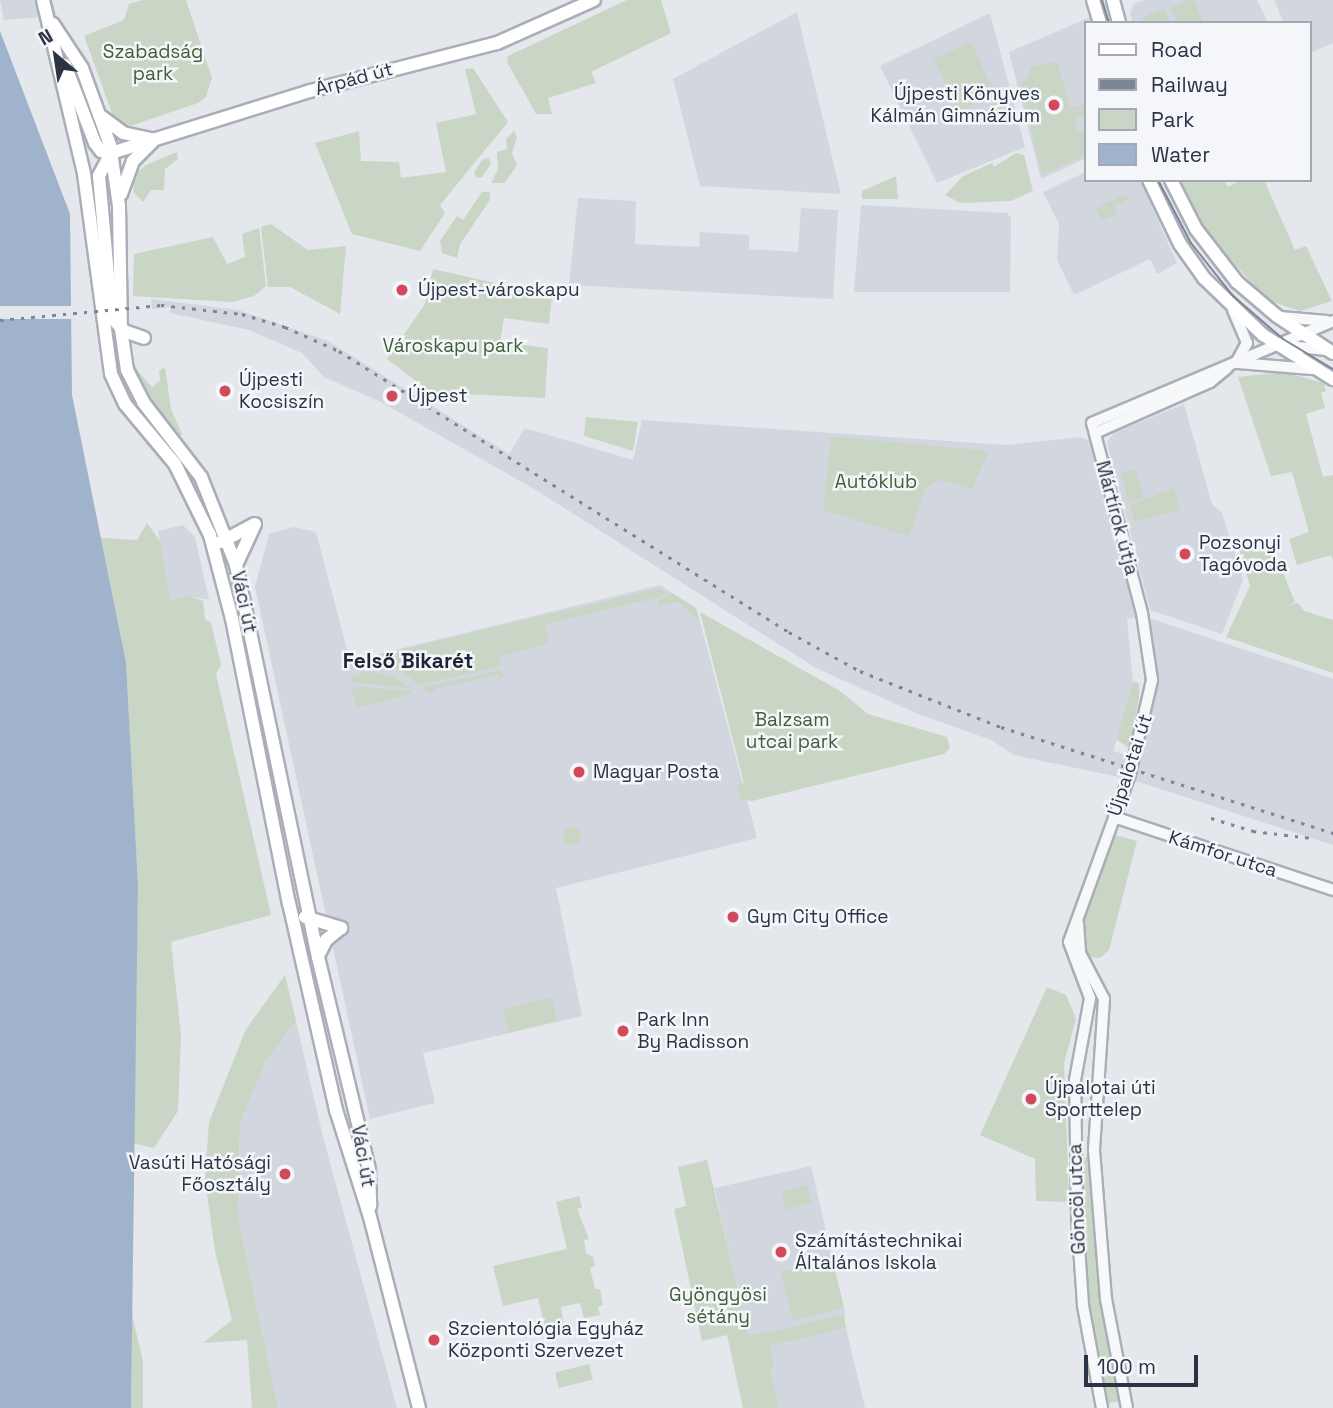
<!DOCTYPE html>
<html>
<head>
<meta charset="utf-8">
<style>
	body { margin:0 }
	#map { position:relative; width:1333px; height:1408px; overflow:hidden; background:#e4e7ec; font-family:"Space Grotesk",sans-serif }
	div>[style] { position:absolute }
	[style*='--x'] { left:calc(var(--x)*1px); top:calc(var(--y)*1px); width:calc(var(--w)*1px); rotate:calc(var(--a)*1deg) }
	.built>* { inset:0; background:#d2d6de; transform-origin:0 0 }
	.green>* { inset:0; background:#c9d6c5; transform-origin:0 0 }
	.round { border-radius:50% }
	.water>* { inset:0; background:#9fb4cc }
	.pier>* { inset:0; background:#e4e7ec; transform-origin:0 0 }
	.roads { filter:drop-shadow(2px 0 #a9aeb7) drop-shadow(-2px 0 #a9aeb7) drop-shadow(0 2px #a9aeb7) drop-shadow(0 -2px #a9aeb7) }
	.minor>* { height:10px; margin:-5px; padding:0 5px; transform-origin:5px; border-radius:5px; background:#f7f8fa }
	.major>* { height:12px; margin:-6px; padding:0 6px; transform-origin:6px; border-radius:6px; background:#fff }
	.tram>* { height:2px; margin:-1px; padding:0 1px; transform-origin:1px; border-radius:1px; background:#7d8696 }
	.rail>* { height:2.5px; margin-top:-1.25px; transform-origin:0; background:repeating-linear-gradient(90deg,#7d8696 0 3.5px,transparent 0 10.5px) }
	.dots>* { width:19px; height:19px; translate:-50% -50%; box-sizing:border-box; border:4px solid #f4f6f9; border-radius:50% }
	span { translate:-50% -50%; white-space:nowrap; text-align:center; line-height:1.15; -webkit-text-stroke:5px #f4f6f9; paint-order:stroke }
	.park-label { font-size:19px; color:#3f6138 }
	.street-label { font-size:19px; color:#2b3445 }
	.poi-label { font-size:19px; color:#2b3445 }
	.right { translate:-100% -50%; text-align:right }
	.left { translate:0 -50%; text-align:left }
	.neighbourhood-label { font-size:21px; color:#1d2536; font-weight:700 }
	.legend { position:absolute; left:1084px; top:21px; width:228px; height:161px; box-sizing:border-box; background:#f4f6f9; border:2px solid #a4a8b1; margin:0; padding:9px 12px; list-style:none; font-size:21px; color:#2b3445 }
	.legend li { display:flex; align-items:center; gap:14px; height:35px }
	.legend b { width:35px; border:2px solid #a4a8b1 }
	.north { position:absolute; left:21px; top:21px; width:70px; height:70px; -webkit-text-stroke:5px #f4f6f9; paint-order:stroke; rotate:331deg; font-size:19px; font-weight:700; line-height:28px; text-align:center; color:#2b3445 }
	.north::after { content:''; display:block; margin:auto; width:24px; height:32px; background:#2b3445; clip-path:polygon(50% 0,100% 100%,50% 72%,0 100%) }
	.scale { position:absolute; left:1084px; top:1355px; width:114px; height:32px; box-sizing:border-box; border:4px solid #2b3445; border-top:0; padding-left:9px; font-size:21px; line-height:24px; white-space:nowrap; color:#2b3445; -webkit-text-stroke:5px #f4f6f9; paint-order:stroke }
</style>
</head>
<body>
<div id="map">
	<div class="built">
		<i style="clip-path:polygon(0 0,52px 0,57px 16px,4px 20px)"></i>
		<i style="clip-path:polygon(1144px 0,1257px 0,1268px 23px,1133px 23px,1130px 13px,1134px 4px)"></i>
		<i style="clip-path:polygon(1274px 0,1333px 0,1333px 43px,1310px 53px,1310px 23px,1284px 23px)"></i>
		<i style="clip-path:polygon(797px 12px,841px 194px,700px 186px,673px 79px)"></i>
		<i style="clip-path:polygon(990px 13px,1025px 147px,937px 183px,880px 66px)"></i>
		<i style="clip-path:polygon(1093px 16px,1095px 23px,1086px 23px,1086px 158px,1041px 179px,1009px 52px)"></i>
		<i style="clip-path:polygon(1086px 172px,1086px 180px,1140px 180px,1177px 263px,1157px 274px,1150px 259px,1074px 295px,1057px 260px,1059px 224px,1043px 192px)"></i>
		<i style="clip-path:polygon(578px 198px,636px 201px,635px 244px,699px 247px,700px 232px,749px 235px,749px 249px,782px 251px,798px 252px,801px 208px,838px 210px,833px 299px,569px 285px)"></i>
		<i style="clip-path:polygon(861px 205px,1007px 213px,1011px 218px,1010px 292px,854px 292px)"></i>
		<i style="clip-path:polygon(evenodd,151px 299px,238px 310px,328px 341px,509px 454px,525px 428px,633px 460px,642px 420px,1007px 445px,1081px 437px,1092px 442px,1137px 614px,1333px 679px,1333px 845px,1133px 780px,1014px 755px,991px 740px,918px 714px,816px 668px,536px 490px,381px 402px,324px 377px,302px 353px,249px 330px,170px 313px,170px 307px,152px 309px,151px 299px,1138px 617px,1147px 689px,1130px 756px,1113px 751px,1133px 682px,1127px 619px,1138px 617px)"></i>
		<i style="clip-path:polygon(1184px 404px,1212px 504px,1222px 513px,1243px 580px,1222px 634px,1150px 610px,1107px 442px,1114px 433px)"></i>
		<i style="clip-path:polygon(183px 525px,195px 537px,209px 600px,190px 596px,171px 601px,158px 531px)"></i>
		<i style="clip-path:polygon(293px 527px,316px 532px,350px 661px,660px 585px,697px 610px,757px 838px,556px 888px,582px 1016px,423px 1053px,435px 1103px,370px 1119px,255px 587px,269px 534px)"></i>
		<i style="clip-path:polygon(296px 1021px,323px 1137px,397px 1408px,278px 1408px,238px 1217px,240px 1123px,266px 1061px)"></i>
		<i style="left:811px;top:1166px;width:153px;height:99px;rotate:77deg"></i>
		<i style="clip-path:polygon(846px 1328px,865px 1408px,779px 1408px,770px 1368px,775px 1367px,770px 1346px)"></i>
	</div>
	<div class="green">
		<i style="clip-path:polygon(143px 0,186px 0,212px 78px,206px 97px,198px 103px,130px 126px,113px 116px,84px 36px,124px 20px,129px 4px)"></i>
		<i style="clip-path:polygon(627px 0,661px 0,671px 33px,591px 72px,596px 83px,548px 98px,552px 114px,536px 114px,507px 62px,508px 56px)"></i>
		<i style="clip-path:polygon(1188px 0,1194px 0,1204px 23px,1177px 23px,1170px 8px)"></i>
		<i style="clip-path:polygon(1164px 8px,1170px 23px,1143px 23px,1141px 18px)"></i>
		<i style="clip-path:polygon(971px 42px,1004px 114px,998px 117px,988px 97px,958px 111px,934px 59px)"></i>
		<i style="clip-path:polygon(1057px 61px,1071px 108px,1086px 104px,1086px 114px,1074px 118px,1077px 131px,1083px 130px,1086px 136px,1086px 155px,1042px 175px,1020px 84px,1029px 77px,1030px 67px)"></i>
		<i style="clip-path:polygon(473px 68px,508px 122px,440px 205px,445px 213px,420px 251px,352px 234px,315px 143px,359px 131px,361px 161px,399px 162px,401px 178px,446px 172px,436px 123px,476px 114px,465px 69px)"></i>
		<i style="clip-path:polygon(514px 131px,517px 137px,512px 153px,517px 165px,505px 183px,491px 183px,498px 169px,497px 152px,507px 149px,506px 139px)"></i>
		<i style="clip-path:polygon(177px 152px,178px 159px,165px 169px,164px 190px,151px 190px,143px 202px,134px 193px,133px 176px,146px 165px)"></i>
		<i style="clip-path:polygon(1016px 153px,1024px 155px,1033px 191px,1011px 201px,960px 203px,945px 195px,963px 176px,992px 163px,994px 167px)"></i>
		<i style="clip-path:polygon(483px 159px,489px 158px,491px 164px,482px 177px,476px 178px,474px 172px)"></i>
		<i style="clip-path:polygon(896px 176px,898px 199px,862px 199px,862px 191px)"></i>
		<i style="clip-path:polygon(1180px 180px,1224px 180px,1228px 187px,1242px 180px,1264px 180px,1295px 250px,1306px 246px,1332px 301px,1300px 311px,1267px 300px,1208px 234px)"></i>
		<i style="clip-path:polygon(482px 192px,490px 192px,490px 200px,460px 244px,457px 258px,442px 253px,440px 241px,457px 216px,463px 220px)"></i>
		<i style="clip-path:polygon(1124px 195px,1131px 198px,1113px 206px,1117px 214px,1101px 221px,1095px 208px)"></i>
		<i style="clip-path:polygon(271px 224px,308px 250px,346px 246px,340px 314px,290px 287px,268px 287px,261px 227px)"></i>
		<i style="clip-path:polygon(259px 228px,266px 286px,254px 296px,233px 302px,133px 296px,134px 254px,213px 237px,227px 264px,245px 257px,242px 234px)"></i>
		<i style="clip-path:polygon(433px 269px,552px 296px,549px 324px,504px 318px,500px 342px,548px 348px,545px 398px,431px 392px,387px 359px,425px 304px)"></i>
		<i style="clip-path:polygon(131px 363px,152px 387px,160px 381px,159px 371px,165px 367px,171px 409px,182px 434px,177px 438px,136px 384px)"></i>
		<i style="clip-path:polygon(1284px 372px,1324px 383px,1326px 391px,1321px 393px,1325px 408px,1306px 414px,1323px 477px,1333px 475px,1333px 560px,1331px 555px,1297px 565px,1289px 539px,1309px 532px,1292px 472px,1271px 476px,1238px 377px)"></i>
		<i style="clip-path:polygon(586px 417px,638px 422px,633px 451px,584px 436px)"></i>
		<i style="clip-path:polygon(831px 436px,989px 451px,972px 489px,939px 480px,925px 488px,909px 536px,823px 510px)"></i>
		<i style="left:1136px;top:469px;width:30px;height:16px;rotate:75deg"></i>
		<i style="clip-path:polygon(1174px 488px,1180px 510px,1134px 521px,1130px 505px)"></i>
		<i style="clip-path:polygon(147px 523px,160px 541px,171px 600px,190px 596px,203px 601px,205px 620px,211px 622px,221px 665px,216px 674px,271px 915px,171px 942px,181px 1035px,178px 1111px,154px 1148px,132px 1143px,138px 884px,126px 662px,101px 538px,137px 540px)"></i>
		<i style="clip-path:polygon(1236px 539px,1251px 550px,1273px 548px,1295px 602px,1290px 605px,1298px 603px,1304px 611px,1333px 620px,1333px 673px,1226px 637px,1250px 586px)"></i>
		<i style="clip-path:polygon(661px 588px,666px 594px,656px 598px,545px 624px,549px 643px,499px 656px,501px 666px,419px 685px,395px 667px,366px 658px)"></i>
		<i style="clip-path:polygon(672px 593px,696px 608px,699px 620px,678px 602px,660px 606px,658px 601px)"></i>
		<i style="clip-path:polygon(700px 612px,840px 691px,868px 714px,947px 737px,950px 748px,944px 754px,752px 801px,741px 799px,737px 785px,744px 783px)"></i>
		<i style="clip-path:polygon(501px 670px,505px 675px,500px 679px,498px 674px,435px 689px,435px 694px,420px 688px)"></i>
		<i style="clip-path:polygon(369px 671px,396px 678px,410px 688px,350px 682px,353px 676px)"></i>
		<i style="clip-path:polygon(1133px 682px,1139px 683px,1139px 698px,1129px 748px,1116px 739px)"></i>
		<i style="clip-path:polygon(361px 687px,411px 691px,414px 698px,411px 694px,358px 707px,359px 713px,351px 688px)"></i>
		<i class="round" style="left:563px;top:827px;width:18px;height:18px"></i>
		<i style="clip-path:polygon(1115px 835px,1137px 841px,1109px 950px,1100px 958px,1090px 957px,1075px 945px)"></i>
		<i style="clip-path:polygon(285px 975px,296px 1021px,266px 1061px,240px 1123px,238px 1217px,278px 1408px,252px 1408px,247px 1340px,203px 1343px,232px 1320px,215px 1251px,205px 1179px,209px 1122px,246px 1029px)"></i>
		<i style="clip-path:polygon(1047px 987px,1066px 995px,1076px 1019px,1064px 1063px,1069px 1202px,1036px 1201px,1035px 1159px,980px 1135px)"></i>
		<i style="left:551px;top:997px;width:24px;height:50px;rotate:75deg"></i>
		<i style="clip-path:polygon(1092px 1154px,1123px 1401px,1104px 1404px,1084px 1300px,1081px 1160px)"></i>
		<i style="clip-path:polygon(707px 1160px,749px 1336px,844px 1315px,846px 1328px,770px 1346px,775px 1367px,770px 1369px,779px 1408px,743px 1408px,727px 1335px,702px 1341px,674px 1209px,686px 1206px,678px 1167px)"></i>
		<i style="left:807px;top:1185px;width:18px;height:27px;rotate:74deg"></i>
		<i style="clip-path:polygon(579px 1196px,582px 1207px,577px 1209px,589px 1239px,584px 1240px,586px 1253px,593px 1257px,595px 1266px,590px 1268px,595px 1289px,600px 1289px,603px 1305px,598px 1307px,600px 1315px,584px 1318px,580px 1303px,561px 1307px,564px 1327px,546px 1331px,538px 1298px,503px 1306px,493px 1266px,567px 1249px,556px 1202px)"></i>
		<i style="left:832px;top:1259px;width:50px;height:53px;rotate:76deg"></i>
		<i style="clip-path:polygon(132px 1315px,143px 1361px,143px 1408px,131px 1408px)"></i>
		<i style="left:589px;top:1364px;width:16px;height:35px;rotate:76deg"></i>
	</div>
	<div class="water">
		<i style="clip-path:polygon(0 31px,70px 214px,72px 395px,126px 662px,138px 884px,131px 1408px,0 1408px)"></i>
	</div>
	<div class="pier">
		<i style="left:75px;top:306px;width:13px;height:75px;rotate:90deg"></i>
	</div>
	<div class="roads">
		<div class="minor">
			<i style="--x:1233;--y:310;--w:36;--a:67"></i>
			<i style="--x:1247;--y:343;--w:21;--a:119"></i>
			<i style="--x:1280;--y:317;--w:47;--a:4.9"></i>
			<i style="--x:1279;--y:345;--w:47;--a:6.1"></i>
			<i style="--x:1238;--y:363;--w:74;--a:4.6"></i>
			<i style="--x:1095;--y:433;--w:126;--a:-23.9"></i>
			<i style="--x:1210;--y:382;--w:22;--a:-39"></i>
			<i style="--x:1114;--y:817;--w:231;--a:18.4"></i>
			<i style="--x:1078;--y:923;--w:30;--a:86"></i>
			<i style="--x:1080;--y:953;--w:52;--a:62.4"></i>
			<i style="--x:1104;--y:999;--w:151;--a:93.8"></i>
			<i style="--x:1094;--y:1150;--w:149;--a:85.4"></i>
			<i style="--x:1106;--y:1299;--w:111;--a:79.1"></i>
			<i style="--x:1102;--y:1408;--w:105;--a:-100.5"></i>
			<i style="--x:1083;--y:1305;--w:89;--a:-93.9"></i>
			<i style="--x:1077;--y:1216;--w:136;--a:-90.8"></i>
			<i style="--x:1075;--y:1080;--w:83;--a:-79.6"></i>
			<i style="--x:1090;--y:998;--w:60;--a:-110.6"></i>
			<i style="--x:1069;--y:942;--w:179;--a:-70"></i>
			<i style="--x:1130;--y:774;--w:97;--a:-76.8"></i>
			<i style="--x:1152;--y:680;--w:68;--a:-98.5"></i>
			<i style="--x:1142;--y:613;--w:196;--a:-104.7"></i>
			<i style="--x:1092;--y:423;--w:262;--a:-22.9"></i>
		</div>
		<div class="major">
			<i style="--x:43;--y:0;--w:179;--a:76.7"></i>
			<i style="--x:84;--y:174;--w:202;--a:82.3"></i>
			<i style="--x:111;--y:374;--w:33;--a:65"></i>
			<i style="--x:125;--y:404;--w:78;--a:50.2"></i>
			<i style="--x:175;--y:464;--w:79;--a:63.8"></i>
			<i style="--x:210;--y:535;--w:87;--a:75.3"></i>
			<i style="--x:232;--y:619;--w:290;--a:78.7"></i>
			<i style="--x:289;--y:903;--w:212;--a:77.2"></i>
			<i style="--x:336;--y:1110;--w:112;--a:72.4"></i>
			<i style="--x:370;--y:1217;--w:197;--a:75.6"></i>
			<i style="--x:1093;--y:0;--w:24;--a:73"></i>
			<i style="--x:1113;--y:0;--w:24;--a:75"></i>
			<i style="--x:53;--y:24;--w:53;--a:56.6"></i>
			<i style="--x:82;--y:68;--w:82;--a:70"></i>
			<i style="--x:110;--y:145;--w:62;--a:81.6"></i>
			<i style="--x:119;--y:206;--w:123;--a:89.1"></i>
			<i style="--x:121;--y:329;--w:41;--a:81.7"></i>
			<i style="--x:127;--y:370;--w:36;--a:63"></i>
			<i style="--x:143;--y:402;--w:95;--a:52.3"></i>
			<i style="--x:201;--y:477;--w:95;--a:68.3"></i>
			<i style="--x:236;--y:565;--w:400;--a:78.2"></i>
			<i style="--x:318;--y:957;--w:219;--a:76.5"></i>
			<i style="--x:369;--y:1170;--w:36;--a:88"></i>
			<i style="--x:65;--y:65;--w:84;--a:69"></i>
			<i style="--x:95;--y:143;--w:10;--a:53"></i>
			<i style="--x:101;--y:151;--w:10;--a:11"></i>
			<i style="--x:102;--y:117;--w:26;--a:37"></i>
			<i style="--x:123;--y:133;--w:29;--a:12"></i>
			<i style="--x:111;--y:153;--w:208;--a:-17.3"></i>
			<i style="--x:310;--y:91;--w:193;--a:-14.4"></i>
			<i style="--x:497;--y:43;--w:106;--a:-23.9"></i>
			<i style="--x:111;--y:153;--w:26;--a:118"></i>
			<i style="--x:99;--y:176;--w:143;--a:84.8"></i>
			<i style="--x:112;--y:318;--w:18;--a:47"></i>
			<i style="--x:124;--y:331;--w:21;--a:19"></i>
			<i style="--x:1149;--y:180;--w:71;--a:64.2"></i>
			<i style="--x:1180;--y:244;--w:42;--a:54.8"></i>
			<i style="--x:1204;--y:278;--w:82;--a:44"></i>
			<i style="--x:1263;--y:335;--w:83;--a:32.2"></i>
			<i style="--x:1171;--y:180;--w:55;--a:63"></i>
			<i style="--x:1196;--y:229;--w:67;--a:52.3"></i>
			<i style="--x:1237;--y:282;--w:52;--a:40.4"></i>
			<i style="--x:1277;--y:316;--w:67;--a:33.5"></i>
			<i style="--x:121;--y:194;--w:35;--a:-70"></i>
			<i style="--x:133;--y:161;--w:27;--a:-45"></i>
			<i style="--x:221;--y:542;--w:38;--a:-28"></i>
			<i style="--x:236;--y:565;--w:45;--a:-65.1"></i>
			<i style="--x:305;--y:917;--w:38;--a:17"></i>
			<i style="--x:318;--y:956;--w:18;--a:-63"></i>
			<i style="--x:326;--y:940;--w:19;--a:-39"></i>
		</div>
	</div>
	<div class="tram">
		<i style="--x:1102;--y:0;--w:24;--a:73"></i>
		<i style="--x:1158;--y:180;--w:71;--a:62.4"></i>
		<i style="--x:1191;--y:243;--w:68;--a:51.6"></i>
		<i style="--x:1233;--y:296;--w:66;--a:40.7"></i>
		<i style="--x:1283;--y:339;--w:58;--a:31"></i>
	</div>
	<div class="rail">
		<i style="--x:0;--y:320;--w:162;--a:-5.3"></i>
		<i style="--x:161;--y:305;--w:81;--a:6.3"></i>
		<i style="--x:242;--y:314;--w:45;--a:16.8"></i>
		<i style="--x:285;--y:327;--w:59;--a:24"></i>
		<i style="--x:339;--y:351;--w:531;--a:31.98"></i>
		<i style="--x:789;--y:632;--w:81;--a:28.8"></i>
		<i style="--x:860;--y:671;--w:152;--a:21.7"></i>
		<i style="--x:1001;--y:727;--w:349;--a:17.7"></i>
		<i style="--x:1211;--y:818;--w:44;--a:17.2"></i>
		<i style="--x:1253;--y:831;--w:59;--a:6.8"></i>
	</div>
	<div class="dots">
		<i style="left:1054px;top:105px;background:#d1495b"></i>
		<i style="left:402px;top:290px;background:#d1495b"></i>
		<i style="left:225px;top:391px;background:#d1495b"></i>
		<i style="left:392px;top:396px;background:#d1495b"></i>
		<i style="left:1185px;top:554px;background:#d1495b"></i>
		<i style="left:579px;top:772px;background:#d1495b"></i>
		<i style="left:733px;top:917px;background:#d1495b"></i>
		<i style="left:623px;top:1031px;background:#d1495b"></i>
		<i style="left:1031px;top:1099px;background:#d1495b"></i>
		<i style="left:285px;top:1174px;background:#d1495b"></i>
		<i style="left:781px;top:1252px;background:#d1495b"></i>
		<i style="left:434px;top:1340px;background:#d1495b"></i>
	</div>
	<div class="park-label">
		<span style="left:153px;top:63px">Szabadság<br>park</span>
		<span style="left:453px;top:346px">Városkapu park</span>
		<span style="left:876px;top:482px">Autóklub</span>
		<span style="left:792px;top:731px">Balzsam<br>utcai park</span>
		<span style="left:718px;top:1306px">Gyöngyösi<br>sétány</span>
	</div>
	<div class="street-label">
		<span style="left:354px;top:79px;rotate:-15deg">Árpád út</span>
		<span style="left:1117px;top:518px;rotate:75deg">Mártírok útja</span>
		<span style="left:244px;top:602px;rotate:78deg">Váci út</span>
		<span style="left:1130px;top:765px;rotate:-72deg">Újpalotai út</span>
		<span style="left:1223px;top:854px;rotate:18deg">Kámfor utca</span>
		<span style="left:363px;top:1156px;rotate:80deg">Váci út</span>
		<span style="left:1077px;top:1199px;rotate:-92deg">Göncöl utca</span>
	</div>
	<div class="poi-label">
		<span class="right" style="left:1040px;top:105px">Újpesti Könyves<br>Kálmán Gimnázium</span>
		<span class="left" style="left:418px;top:290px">Újpest-városkapu</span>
		<span class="left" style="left:239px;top:391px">Újpesti<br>Kocsiszín</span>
		<span class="left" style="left:408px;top:396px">Újpest</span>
		<span class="left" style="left:1199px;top:554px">Pozsonyi<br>Tagóvoda</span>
		<span class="left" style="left:593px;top:772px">Magyar Posta</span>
		<span class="left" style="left:747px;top:917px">Gym City Office</span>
		<span class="left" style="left:637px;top:1031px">Park Inn<br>By Radisson</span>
		<span class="left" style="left:1045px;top:1099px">Újpalotai úti<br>Sporttelep</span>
		<span class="right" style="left:271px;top:1174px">Vasúti Hatósági<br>Főosztály</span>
		<span class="left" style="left:795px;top:1252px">Számítástechnikai<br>Általános Iskola</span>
		<span class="left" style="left:448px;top:1340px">Szcientológia Egyház<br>Központi Szervezet</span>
	</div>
	<div class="neighbourhood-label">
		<span style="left:408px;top:661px">Felső Bikarét</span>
	</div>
	<ul class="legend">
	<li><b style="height:9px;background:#fff"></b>Road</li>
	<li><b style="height:9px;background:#7d8696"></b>Railway</li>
	<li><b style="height:19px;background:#c9d6c5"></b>Park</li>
	<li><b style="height:19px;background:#9fb4cc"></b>Water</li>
	</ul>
	<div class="north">N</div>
	<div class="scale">100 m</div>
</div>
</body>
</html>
